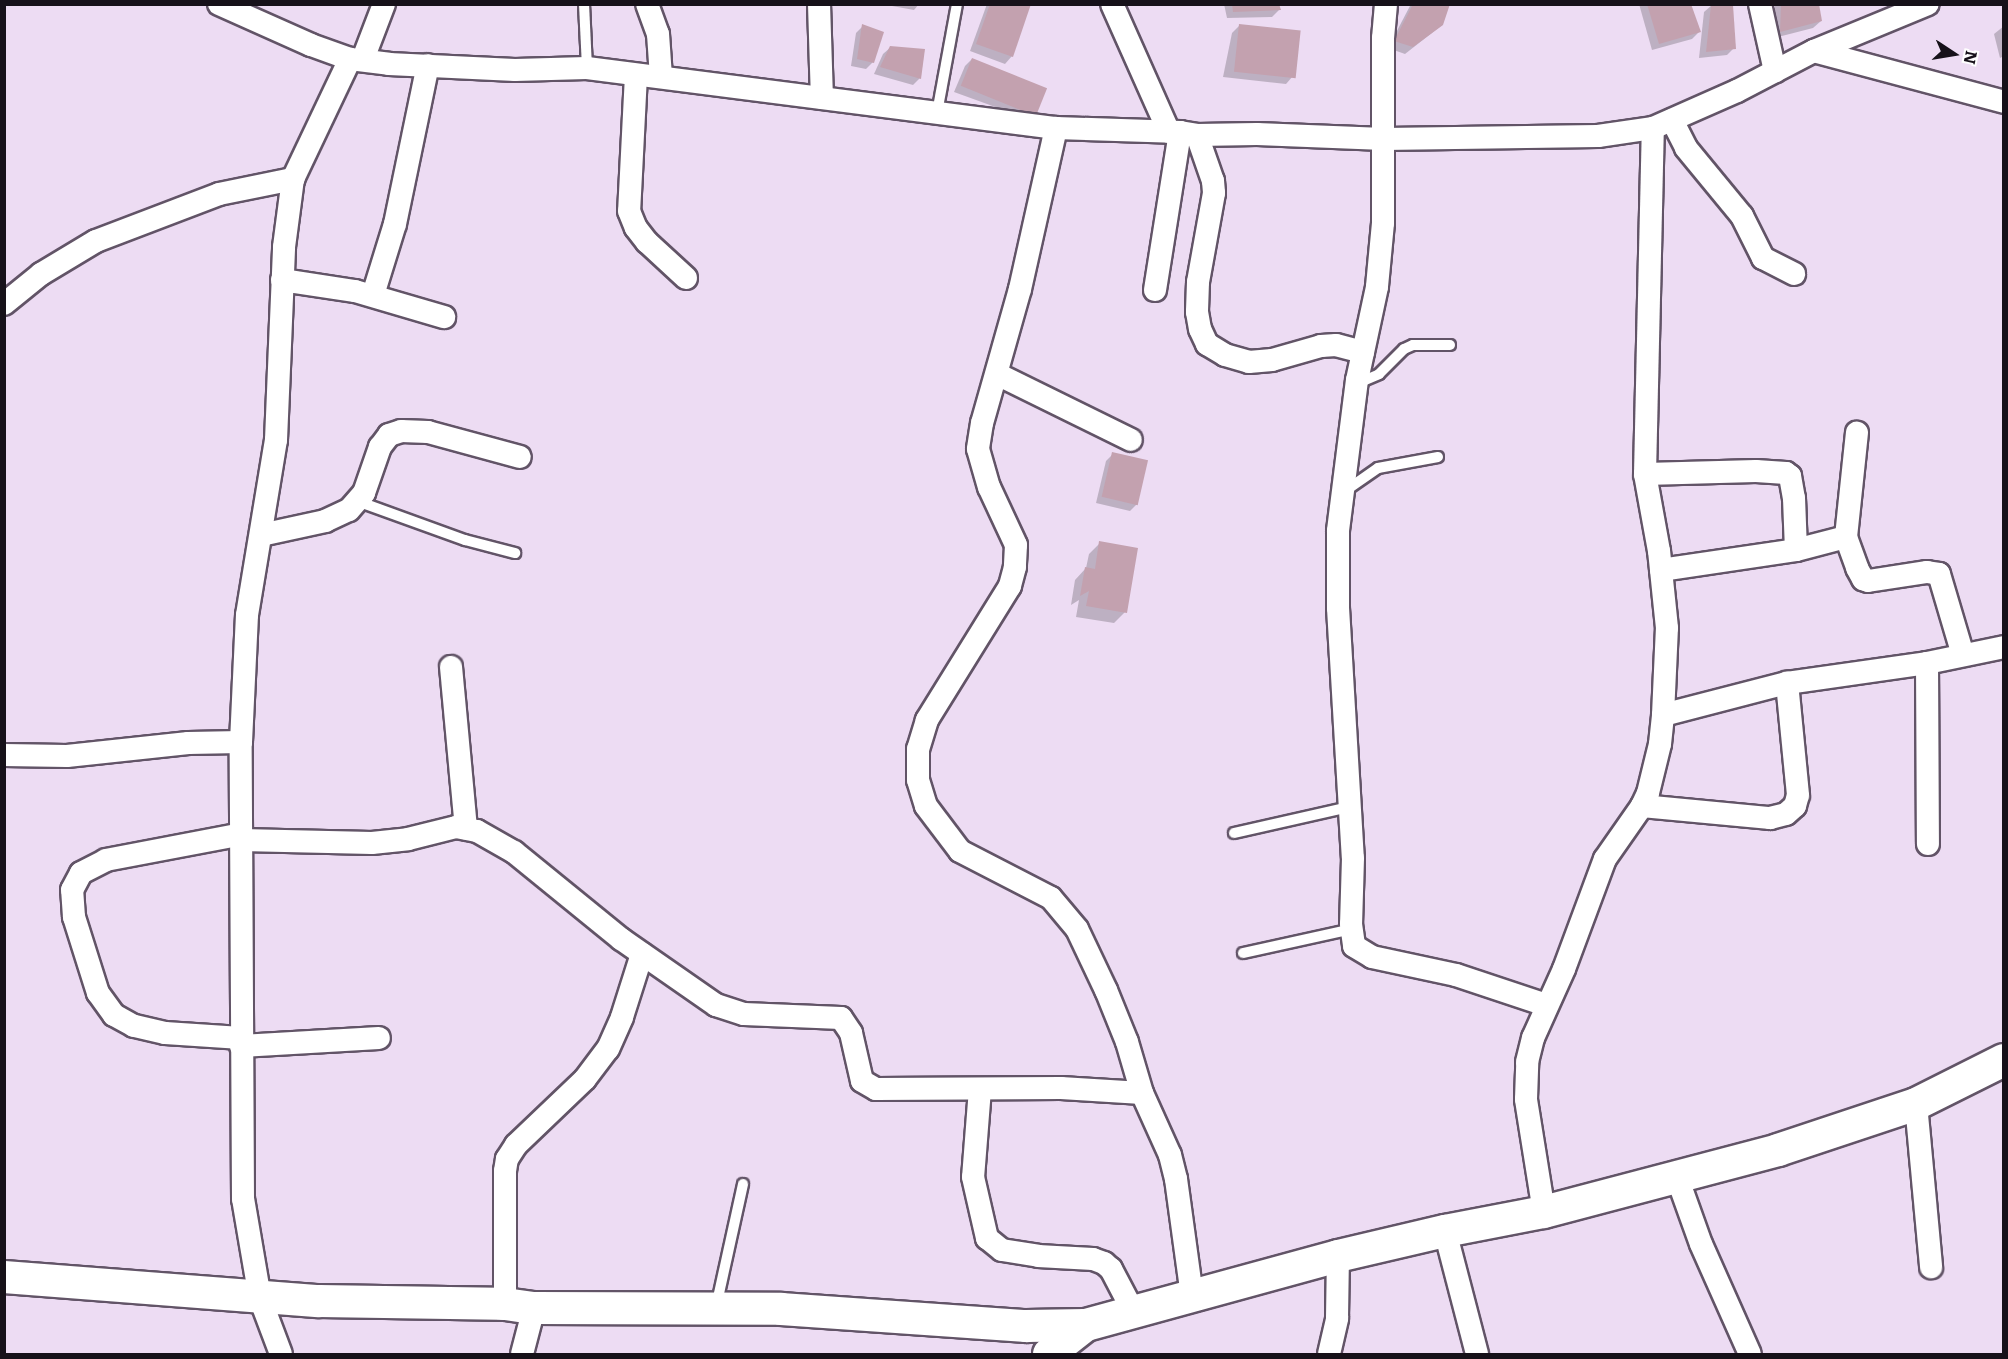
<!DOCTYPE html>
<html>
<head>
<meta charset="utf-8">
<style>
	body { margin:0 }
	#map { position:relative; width:2008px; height:1359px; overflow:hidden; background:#eddcf3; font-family:Literata,serif }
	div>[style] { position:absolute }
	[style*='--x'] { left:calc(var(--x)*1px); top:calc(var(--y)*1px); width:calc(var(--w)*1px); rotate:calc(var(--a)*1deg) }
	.shadow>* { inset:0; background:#0003 }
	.building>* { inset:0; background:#c3a1af; transform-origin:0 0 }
	.roads { filter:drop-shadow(2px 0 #625467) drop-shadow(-2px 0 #625467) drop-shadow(0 2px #625467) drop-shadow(0 -2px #625467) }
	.lane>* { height:10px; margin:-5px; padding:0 5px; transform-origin:5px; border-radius:5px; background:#fff }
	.street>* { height:22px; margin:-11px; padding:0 11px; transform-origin:11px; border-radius:11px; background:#fff }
	.secondary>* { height:32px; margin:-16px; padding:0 16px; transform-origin:16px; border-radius:16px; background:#fff }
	span { translate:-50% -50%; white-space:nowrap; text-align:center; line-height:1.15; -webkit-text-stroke:6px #fff; paint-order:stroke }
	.frame { position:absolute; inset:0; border:6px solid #161119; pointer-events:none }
	.north { position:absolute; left:1924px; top:24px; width:60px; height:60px; -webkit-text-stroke:4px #fff; paint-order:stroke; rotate:102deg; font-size:16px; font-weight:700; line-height:24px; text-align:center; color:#161119 }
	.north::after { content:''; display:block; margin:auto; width:21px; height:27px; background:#161119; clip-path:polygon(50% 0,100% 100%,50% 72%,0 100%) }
</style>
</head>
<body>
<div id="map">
	<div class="shadow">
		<i style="clip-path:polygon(881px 4px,919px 4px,914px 10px)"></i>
		<i style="clip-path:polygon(987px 4px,1030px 4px,1012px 56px,1005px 64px,970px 51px)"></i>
		<i style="clip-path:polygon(1224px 4px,1277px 4px,1279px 10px,1272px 17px,1227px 18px)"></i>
		<i style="clip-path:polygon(1411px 4px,1449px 4px,1442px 25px,1405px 54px,1388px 48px)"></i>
		<i style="clip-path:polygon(1460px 4px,1486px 4px,1485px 6px)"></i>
		<i style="clip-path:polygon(1639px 4px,1689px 4px,1699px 32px,1692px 39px,1652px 50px)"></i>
		<i style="clip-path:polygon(1732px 4px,1734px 48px,1727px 55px,1699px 58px,1704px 12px,1712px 5px)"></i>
		<i style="clip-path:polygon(1775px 4px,1818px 4px,1821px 21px,1813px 28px,1774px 38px)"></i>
		<i style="clip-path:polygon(863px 26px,873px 62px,866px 69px,851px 66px,856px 33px)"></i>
		<i style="clip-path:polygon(1239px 26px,1293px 76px,1286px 84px,1223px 77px,1232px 33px)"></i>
		<i style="clip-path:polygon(2004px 26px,2004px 56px,2000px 58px,1994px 34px)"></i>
		<i style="clip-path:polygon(891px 47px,920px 78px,913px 85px,874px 74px,883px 54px)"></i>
		<i style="clip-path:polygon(972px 59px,1035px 111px,1028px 119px,954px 92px,965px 66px)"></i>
		<i style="clip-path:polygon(1113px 454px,1137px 504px,1130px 511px,1096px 503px,1106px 461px)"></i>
		<i style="clip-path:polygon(1100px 543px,1125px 612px,1114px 623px,1076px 617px,1079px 600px,1071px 605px,1075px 580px,1086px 568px,1089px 554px)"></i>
	</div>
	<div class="building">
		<i style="clip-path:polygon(990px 4px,1031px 4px,1013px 57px,976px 44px)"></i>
		<i style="clip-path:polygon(1232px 4px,1279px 4px,1281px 10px,1233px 12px)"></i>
		<i style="clip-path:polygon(1413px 4px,1450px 4px,1443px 25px,1413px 47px,1394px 41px)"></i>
		<i style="clip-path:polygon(1647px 4px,1691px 4px,1701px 32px,1659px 44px)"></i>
		<i style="clip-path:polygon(1781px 4px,1819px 4px,1822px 21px,1780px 32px)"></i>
		<i style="clip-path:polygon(1711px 5px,1733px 5px,1736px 49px,1706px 52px)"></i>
		<i style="clip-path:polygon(862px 24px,884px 32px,874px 63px,857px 59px)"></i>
		<i style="left:1239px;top:24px;width:62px;height:48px;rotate:6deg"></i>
		<i style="clip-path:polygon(890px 46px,925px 49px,921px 79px,880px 67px)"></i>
		<i style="left:972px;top:58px;width:81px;height:30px;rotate:22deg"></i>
		<i style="left:1112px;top:452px;width:37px;height:46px;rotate:13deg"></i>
		<i style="clip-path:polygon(1099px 541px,1138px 548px,1127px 613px,1086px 606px,1089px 591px,1080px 596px,1085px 567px,1095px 569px)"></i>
	</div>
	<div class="roads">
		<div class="lane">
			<i style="--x:584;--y:4;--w:64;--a:87.3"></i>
			<i style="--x:937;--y:113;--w:111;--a:-79.6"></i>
			<i style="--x:1356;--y:384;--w:25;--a:-23"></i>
			<i style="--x:1379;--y:374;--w:35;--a:-45"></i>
			<i style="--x:1404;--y:349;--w:10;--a:-24"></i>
			<i style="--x:1413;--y:345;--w:37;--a:0"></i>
			<i style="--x:1345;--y:491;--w:40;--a:-34.9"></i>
			<i style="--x:1378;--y:468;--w:61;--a:-10.4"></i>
			<i style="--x:357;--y:501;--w:115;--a:19.9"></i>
			<i style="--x:465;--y:540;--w:52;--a:14.6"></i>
			<i style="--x:1234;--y:833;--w:118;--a:-12.7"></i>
			<i style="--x:1243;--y:953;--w:112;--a:-12.4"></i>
			<i style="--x:716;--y:1307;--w:126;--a:-77.6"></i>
		</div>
		<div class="street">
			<i style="--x:219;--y:4;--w:101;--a:24"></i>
			<i style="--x:311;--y:45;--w:41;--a:19.7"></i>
			<i style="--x:350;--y:59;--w:39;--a:7"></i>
			<i style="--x:389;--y:64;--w:126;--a:2.7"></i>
			<i style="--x:515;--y:70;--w:72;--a:-1.6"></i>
			<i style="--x:587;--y:68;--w:473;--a:7.3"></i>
			<i style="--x:1056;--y:128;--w:124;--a:1.8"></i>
			<i style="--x:1180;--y:132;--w:17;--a:10"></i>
			<i style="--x:1197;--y:135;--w:60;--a:-1"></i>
			<i style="--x:1257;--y:134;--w:127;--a:2.3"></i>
			<i style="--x:1384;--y:139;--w:214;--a:-0.8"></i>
			<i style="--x:1598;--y:136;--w:56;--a:-8.3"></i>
			<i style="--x:1653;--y:128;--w:92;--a:-23.8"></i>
			<i style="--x:1737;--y:91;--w:87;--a:-27.5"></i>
			<i style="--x:1814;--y:51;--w:123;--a:-22.4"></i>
			<i style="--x:647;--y:4;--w:32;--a:70"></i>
			<i style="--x:658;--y:34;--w:43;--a:86"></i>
			<i style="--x:819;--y:4;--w:94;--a:88.2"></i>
			<i style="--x:1112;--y:4;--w:140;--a:66"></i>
			<i style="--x:1386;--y:4;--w:34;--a:95"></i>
			<i style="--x:1383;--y:38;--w:185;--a:90"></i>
			<i style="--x:1383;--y:223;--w:64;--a:95.4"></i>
			<i style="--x:1377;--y:287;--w:95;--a:102.1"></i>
			<i style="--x:1357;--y:380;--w:152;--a:97.2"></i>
			<i style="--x:1338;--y:531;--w:77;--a:90"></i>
			<i style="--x:1338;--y:608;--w:250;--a:86.6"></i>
			<i style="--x:1353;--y:858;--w:66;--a:91.7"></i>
			<i style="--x:1351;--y:924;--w:22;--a:82"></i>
			<i style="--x:1354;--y:946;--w:21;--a:31"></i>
			<i style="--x:1372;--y:957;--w:86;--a:12.1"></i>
			<i style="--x:1456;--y:975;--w:95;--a:18.4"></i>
			<i style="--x:1760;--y:4;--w:69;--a:77.4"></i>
			<i style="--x:1814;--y:51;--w:197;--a:15"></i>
			<i style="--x:363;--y:59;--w:59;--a:-69.1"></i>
			<i style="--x:636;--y:75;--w:136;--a:92.9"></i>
			<i style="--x:629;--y:211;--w:18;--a:68"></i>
			<i style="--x:636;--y:228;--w:18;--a:52"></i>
			<i style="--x:647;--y:242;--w:53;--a:42.7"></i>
			<i style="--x:1672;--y:120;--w:31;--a:63"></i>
			<i style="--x:1686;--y:148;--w:88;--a:50.5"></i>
			<i style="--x:1742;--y:216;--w:47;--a:63.4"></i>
			<i style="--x:1763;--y:258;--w:35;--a:27"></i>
			<i style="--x:1056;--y:128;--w:165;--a:102.6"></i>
			<i style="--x:1020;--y:289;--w:139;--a:105.8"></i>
			<i style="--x:982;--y:423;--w:26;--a:99"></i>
			<i style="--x:978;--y:449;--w:40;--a:74"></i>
			<i style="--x:989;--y:487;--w:64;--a:65"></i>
			<i style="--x:1016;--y:545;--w:22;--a:93"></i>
			<i style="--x:1015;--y:567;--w:20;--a:105"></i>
			<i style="--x:1010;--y:586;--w:158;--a:121.8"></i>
			<i style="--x:927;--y:720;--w:30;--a:107"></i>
			<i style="--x:918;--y:749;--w:31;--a:90"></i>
			<i style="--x:918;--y:780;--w:27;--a:73"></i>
			<i style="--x:926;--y:806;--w:56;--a:52.9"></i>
			<i style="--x:960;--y:851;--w:102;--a:27.3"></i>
			<i style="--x:1051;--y:898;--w:40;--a:50"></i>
			<i style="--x:1077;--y:929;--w:68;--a:64.6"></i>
			<i style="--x:1106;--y:990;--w:56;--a:68"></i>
			<i style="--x:1127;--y:1042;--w:53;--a:73.6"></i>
			<i style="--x:1142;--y:1093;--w:68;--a:65.7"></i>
			<i style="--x:1170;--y:1155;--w:25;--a:76"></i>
			<i style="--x:1176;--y:1179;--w:118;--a:82.2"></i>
			<i style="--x:1197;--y:135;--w:49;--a:70.8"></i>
			<i style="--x:1213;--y:181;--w:12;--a:85"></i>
			<i style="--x:1214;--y:193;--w:90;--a:100.2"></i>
			<i style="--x:1198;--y:282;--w:30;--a:92"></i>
			<i style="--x:1197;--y:312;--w:17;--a:80"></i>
			<i style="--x:1200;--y:329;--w:17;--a:65"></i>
			<i style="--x:1207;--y:344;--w:21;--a:31"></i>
			<i style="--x:1225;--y:355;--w:25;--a:16"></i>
			<i style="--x:1249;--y:362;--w:23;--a:-5"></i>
			<i style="--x:1272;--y:360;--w:51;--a:-15.9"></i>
			<i style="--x:1321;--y:346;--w:15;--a:-4"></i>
			<i style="--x:1336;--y:345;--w:28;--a:15"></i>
			<i style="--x:282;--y:280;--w:74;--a:8.6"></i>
			<i style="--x:355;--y:291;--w:93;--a:16.3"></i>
			<i style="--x:1155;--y:290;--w:160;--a:-81"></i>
			<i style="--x:373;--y:295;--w:74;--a:-72.8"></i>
			<i style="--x:395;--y:224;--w:162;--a:-78.3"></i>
			<i style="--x:4;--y:304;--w:48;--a:-39"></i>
			<i style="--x:41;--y:274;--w:64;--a:-31"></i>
			<i style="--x:96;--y:241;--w:132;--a:-20.9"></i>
			<i style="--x:219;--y:194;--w:76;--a:-11.5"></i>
			<i style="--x:997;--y:374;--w:149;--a:26.2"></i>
			<i style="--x:1645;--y:474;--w:111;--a:-1.5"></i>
			<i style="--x:1756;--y:471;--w:30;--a:4"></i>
			<i style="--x:1786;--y:473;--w:5;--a:37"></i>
			<i style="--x:1790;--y:476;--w:22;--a:80"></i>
			<i style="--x:1794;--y:498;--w:52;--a:87.8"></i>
			<i style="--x:261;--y:535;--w:66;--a:-12.3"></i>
			<i style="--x:325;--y:521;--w:26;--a:-25"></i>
			<i style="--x:349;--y:510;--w:23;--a:-49"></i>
			<i style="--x:364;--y:493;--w:49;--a:-70.8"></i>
			<i style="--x:380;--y:447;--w:15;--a:-53"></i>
			<i style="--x:389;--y:435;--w:13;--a:-18"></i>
			<i style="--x:401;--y:431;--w:27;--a:2"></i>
			<i style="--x:428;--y:432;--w:95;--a:15.2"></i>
			<i style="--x:1846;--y:537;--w:105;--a:-84"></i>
			<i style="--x:1661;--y:570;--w:136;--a:-8.4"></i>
			<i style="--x:1796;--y:550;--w:52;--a:-14.6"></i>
			<i style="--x:1846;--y:537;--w:33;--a:70"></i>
			<i style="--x:1857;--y:568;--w:13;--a:61"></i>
			<i style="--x:1863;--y:579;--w:5;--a:22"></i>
			<i style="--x:1868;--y:581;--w:60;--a:-8.7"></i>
			<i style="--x:1927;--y:572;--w:12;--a:9"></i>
			<i style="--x:1939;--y:574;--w:84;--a:73.5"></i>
			<i style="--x:1927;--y:663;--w:181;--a:89.7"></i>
			<i style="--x:451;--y:667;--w:162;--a:84.7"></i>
			<i style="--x:1663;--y:715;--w:128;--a:-14.5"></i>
			<i style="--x:1787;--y:683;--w:141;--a:-8.1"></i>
			<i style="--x:1927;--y:663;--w:79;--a:-11.7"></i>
			<i style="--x:4;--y:755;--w:63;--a:0.9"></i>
			<i style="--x:67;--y:756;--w:122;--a:-6.1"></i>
			<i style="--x:188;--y:743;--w:53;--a:-1.1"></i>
			<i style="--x:1642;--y:806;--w:129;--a:5.4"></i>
			<i style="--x:1770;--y:818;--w:16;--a:-14"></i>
			<i style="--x:1786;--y:814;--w:12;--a:-42"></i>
			<i style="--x:1795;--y:806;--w:11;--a:-75"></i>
			<i style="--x:1798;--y:795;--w:113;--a:-95.6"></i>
			<i style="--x:241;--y:840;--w:131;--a:1.3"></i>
			<i style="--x:372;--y:843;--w:36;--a:-6"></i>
			<i style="--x:408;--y:839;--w:49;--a:-14"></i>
			<i style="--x:456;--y:827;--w:21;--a:11"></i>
			<i style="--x:477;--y:831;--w:43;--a:29.6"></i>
			<i style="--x:514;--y:852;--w:138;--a:39.1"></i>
			<i style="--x:621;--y:939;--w:116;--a:34.8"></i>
			<i style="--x:716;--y:1005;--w:29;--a:18"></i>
			<i style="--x:744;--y:1014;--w:97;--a:2.4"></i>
			<i style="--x:841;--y:1018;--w:18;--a:56"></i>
			<i style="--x:851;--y:1033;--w:49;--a:77.1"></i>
			<i style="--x:862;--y:1081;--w:16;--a:30"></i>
			<i style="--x:876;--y:1089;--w:185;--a:-0.3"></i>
			<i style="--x:1061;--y:1088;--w:81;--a:3.5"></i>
			<i style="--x:241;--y:1038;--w:76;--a:-176.2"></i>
			<i style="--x:165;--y:1033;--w:32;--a:-167"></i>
			<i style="--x:134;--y:1026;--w:23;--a:-151"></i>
			<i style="--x:114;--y:1015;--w:27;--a:-126"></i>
			<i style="--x:98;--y:993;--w:80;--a:-107.5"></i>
			<i style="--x:74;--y:917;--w:27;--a:-94"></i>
			<i style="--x:72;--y:890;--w:19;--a:-62"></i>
			<i style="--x:81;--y:873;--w:28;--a:-27"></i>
			<i style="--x:106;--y:860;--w:138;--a:-10.8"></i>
			<i style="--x:241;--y:1046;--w:138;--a:-3.3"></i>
			<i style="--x:980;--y:1089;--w:88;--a:94.5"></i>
			<i style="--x:973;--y:1177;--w:63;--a:77.1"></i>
			<i style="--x:987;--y:1238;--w:19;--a:39"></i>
			<i style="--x:1002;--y:1250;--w:36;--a:9"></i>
			<i style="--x:1038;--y:1256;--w:55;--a:3.1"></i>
			<i style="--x:1093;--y:1259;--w:12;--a:20"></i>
			<i style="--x:1104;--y:1263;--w:9;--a:41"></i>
			<i style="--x:1111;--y:1269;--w:47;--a:62.4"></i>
			<i style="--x:1916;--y:1104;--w:164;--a:84.7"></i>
			<i style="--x:1677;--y:1177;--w:71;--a:70.3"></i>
			<i style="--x:1701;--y:1244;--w:120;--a:66"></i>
			<i style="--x:1544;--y:1212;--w:114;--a:-99.1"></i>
			<i style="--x:1526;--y:1099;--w:37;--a:-88"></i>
			<i style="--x:1527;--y:1062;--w:25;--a:-76"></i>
			<i style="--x:1533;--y:1038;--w:76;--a:-65.8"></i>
			<i style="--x:1564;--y:969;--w:117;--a:-69.6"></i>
			<i style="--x:1605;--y:859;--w:65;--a:-55.1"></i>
			<i style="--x:1642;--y:806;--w:14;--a:-65"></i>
			<i style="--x:1648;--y:793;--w:50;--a:-76.2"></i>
			<i style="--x:1660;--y:744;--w:29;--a:-84"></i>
			<i style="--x:1663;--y:715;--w:87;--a:-87.4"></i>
			<i style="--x:1667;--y:628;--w:77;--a:-95.9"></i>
			<i style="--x:1659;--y:551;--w:78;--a:-100.3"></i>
			<i style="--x:1645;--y:474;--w:346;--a:-88.7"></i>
			<i style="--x:1445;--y:1231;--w:127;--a:75.4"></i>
			<i style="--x:505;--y:1304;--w:133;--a:-90"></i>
			<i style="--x:505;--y:1171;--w:12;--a:-81"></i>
			<i style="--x:507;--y:1159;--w:17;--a:-57"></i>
			<i style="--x:516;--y:1145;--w:95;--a:-43.7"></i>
			<i style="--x:585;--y:1079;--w:38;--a:-53"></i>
			<i style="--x:608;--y:1049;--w:35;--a:-66"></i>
			<i style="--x:622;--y:1017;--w:66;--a:-72.4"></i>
			<i style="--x:281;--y:1354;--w:60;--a:-110.6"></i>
			<i style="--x:260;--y:1298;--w:100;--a:-99.7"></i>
			<i style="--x:243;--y:1199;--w:457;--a:-90.3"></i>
			<i style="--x:241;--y:742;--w:127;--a:-87.3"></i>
			<i style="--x:247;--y:615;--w:177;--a:-80.6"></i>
			<i style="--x:276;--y:440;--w:193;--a:-87.6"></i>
			<i style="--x:284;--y:247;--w:69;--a:-82.5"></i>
			<i style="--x:293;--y:179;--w:133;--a:-64.6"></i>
			<i style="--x:522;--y:1354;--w:48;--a:-75.4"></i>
			<i style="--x:1329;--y:1354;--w:37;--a:-77"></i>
			<i style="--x:1337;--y:1318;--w:62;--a:-89.1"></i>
		</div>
		<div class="secondary">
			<i style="--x:4;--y:1277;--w:316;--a:4.4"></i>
			<i style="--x:319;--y:1301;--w:186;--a:0.9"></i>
			<i style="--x:505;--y:1304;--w:29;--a:8"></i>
			<i style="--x:534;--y:1308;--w:247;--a:0.2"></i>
			<i style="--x:781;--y:1309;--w:246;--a:4"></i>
			<i style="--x:1026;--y:1326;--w:60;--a:-1"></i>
			<i style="--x:1086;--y:1325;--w:261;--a:-15.3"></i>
			<i style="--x:1338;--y:1256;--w:110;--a:-13.2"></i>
			<i style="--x:1445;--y:1231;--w:101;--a:-10.9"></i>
			<i style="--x:1544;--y:1212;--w:242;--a:-14.8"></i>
			<i style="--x:1778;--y:1150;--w:145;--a:-18.4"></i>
			<i style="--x:1916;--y:1104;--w:98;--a:-26.6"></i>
			<i style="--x:1049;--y:1354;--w:47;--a:-38.1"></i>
		</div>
	</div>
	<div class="frame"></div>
	<div class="north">N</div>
</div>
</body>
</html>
